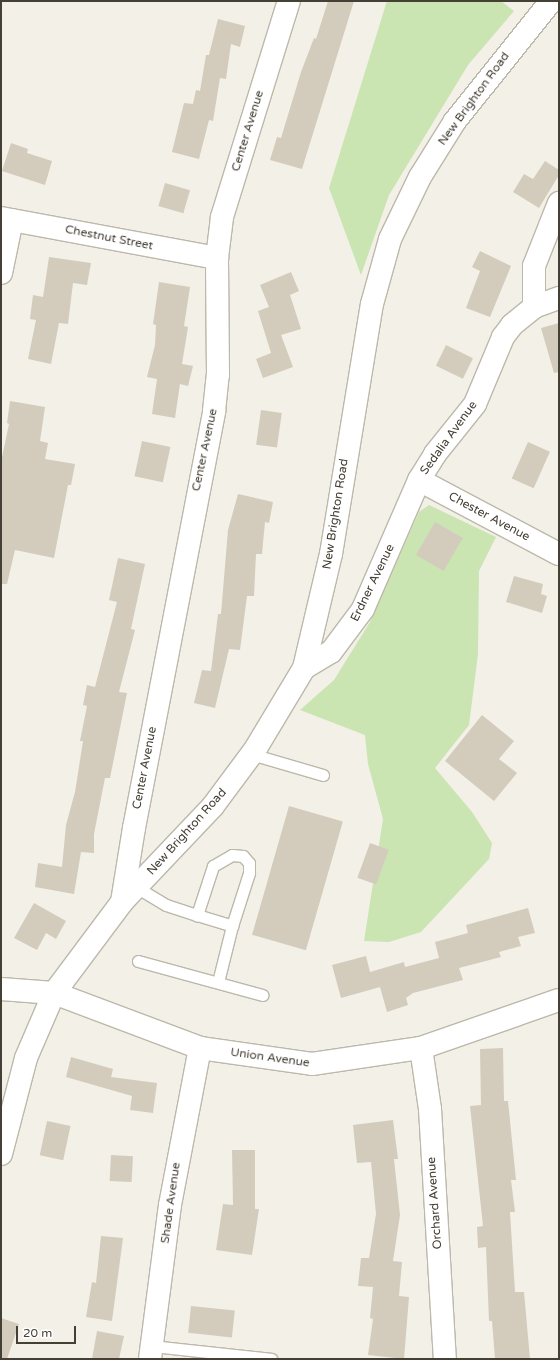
<!DOCTYPE html>
<html>
<head>
<meta charset="utf-8">
<style>
	body { margin:0 }
	#map { position:relative; width:560px; height:1360px; overflow:hidden; background:#f2f0e7; font-family:"Varela Round",sans-serif }
	div>[style] { position:absolute }
	[style*='--x'] { left:calc(var(--x)*1px); top:calc(var(--y)*1px); width:calc(var(--w)*1px); rotate:calc(var(--a)*1deg) }
	.green>* { inset:0; background:#cae4b2 }
	.building>* { inset:0; background:#d3ccbd; transform-origin:0 0 }
	.roads { filter:drop-shadow(1px 0 #bdb8aa) drop-shadow(-1px 0 #bdb8aa) drop-shadow(0 1px #bdb8aa) drop-shadow(0 -1px #bdb8aa) }
	.service>* { height:11px; margin:-5.5px; padding:0 5.5px; transform-origin:5.5px; border-radius:5.5px; background:#fff }
	.minor>* { height:22px; margin:-11px; padding:0 11px; transform-origin:11px; border-radius:11px; background:#fff }
	.tertiary>* { height:22px; margin:-11px; padding:0 11px; transform-origin:11px; border-radius:11px; background:#fff }
	span { translate:-50% -50%; white-space:nowrap; text-align:center; line-height:1.15; -webkit-text-stroke:3px #fff; paint-order:stroke }
	.street-label { font-size:12px; color:#454036 }
	.frame { position:absolute; inset:0; border:2px solid #454036; pointer-events:none }
	.scale { position:absolute; left:16px; top:1326px; width:60px; height:18px; box-sizing:border-box; border:2px solid #454036; border-top:0; padding-left:5px; font-size:12px; line-height:14px; white-space:nowrap; color:#454036; -webkit-text-stroke:3px #fff; paint-order:stroke }
</style>
</head>
<body>
<div id="map">
	<div class="green">
		<i style="clip-path:polygon(387px 1px,501px 1px,514px 11px,468px 65px,389px 195px,361px 275px,329px 188px)"></i>
		<i style="clip-path:polygon(429px 505px,496px 537px,479px 571px,478px 654px,469px 725px,435px 768px,472px 812px,492px 843px,489px 859px,421px 932px,389px 942px,364px 941px,383px 819px,368px 764px,365px 735px,300px 710px,334px 680px,370px 622px,419px 512px)"></i>
	</div>
	<div class="building">
		<i style="clip-path:polygon(328px 1px,354px 1px,302px 169px,270px 160px,277px 137px,281px 138px,301px 72px,314px 38px,316px 39px)"></i>
		<i style="clip-path:polygon(218px 19px,245px 26px,240px 47px,231px 44px,226px 79px,220px 78px,213px 121px,209px 120px,199px 159px,172px 152px,184px 103px,193px 104px,196px 90px,200px 91px,206px 55px,209px 55px)"></i>
		<i style="clip-path:polygon(11px 143px,28px 149px,27px 153px,52px 161px,45px 185px,2px 171px)"></i>
		<i style="clip-path:polygon(545px 161px,559px 170px,559px 175px,539px 208px,513px 192px,524px 174px,533px 179px)"></i>
		<i style="left:165px;top:183px;width:26px;height:24px;rotate:16deg"></i>
		<i style="clip-path:polygon(480px 251px,511px 266px,490px 317px,466px 308px,480px 271px,472px 267px)"></i>
		<i style="clip-path:polygon(49px 257px,91px 263px,87px 285px,73px 283px,68px 324px,59px 323px,51px 364px,28px 359px,36px 320px,30px 319px,33px 295px,43px 297px)"></i>
		<i style="clip-path:polygon(291px 272px,299px 291px,290px 295px,301px 329px,281px 335px,293px 367px,263px 378px,256px 359px,271px 353px,258px 311px,269px 307px,260px 285px)"></i>
		<i style="clip-path:polygon(159px 282px,190px 287px,184px 326px,188px 327px,182px 364px,193px 366px,188px 386px,180px 384px,175px 418px,152px 414px,157px 379px,147px 377px,155px 345px,156px 325px,153px 324px)"></i>
		<i style="clip-path:polygon(559px 323px,559px 372px,554px 373px,541px 328px)"></i>
		<i style="left:446px;top:345px;width:30px;height:23px;rotate:26deg"></i>
		<i style="clip-path:polygon(10px 401px,45px 407px,40px 441px,48px 443px,45px 459px,75px 464px,71px 485px,68px 485px,54px 558px,15px 550px,7px 584px,1px 584px,1px 462px,9px 424px,7px 423px)"></i>
		<i style="left:261px;top:410px;width:21px;height:35px;rotate:8deg"></i>
		<i style="left:142px;top:441px;width:29px;height:36px;rotate:12deg"></i>
		<i style="left:528px;top:442px;width:24px;height:40px;rotate:24deg"></i>
		<i style="clip-path:polygon(238px 494px,273px 502px,269px 523px,265px 522px,262px 554px,256px 554px,254px 596px,247px 596px,240px 650px,229px 649px,215px 708px,194px 703px,202px 670px,211px 671px,218px 614px,221px 614px,228px 530px)"></i>
		<i style="left:435px;top:522px;width:32px;height:38px;rotate:30deg"></i>
		<i style="clip-path:polygon(118px 558px,145px 564px,131px 629px,135px 630px,119px 692px,127px 693px,110px 778px,105px 778px,94px 834px,94px 853px,81px 852px,74px 894px,35px 887px,38px 863px,62px 867px,66px 825px,75px 792px,83px 741px,80px 741px,87px 706px,83px 705px,87px 685px,95px 687px,117px 602px,109px 600px)"></i>
		<i style="clip-path:polygon(514px 576px,543px 584px,541px 594px,547px 596px,542px 613px,506px 602px)"></i>
		<i style="clip-path:polygon(482px 715px,514px 741px,499px 759px,517px 773px,494px 801px,445px 761px)"></i>
		<i style="left:289px;top:806px;width:56px;height:134px;rotate:16deg"></i>
		<i style="left:370px;top:843px;width:20px;height:37px;rotate:20deg"></i>
		<i style="clip-path:polygon(34px 903px,66px 921px,56px 939px,46px 933px,37px 950px,14px 938px)"></i>
		<i style="clip-path:polygon(528px 908px,535px 933px,518px 937px,521px 946px,499px 952px,501px 957px,459px 968px,463px 980px,413px 993px,406px 998px,408px 1005px,387px 1012px,380px 987px,341px 998px,332px 965px,366px 956px,370px 972px,404px 962px,405px 967px,439px 958px,435px 942px,468px 933px,466px 925px)"></i>
		<i style="clip-path:polygon(503px 1048px,504px 1101px,508px 1101px,516px 1180px,511px 1180px,515px 1212px,510px 1212px,515px 1292px,524px 1292px,530px 1359px,495px 1359px,492px 1321px,489px 1321px,486px 1247px,478px 1248px,477px 1227px,483px 1226px,470px 1106px,481px 1105px,480px 1049px)"></i>
		<i style="clip-path:polygon(71px 1057px,113px 1069px,111px 1077px,157px 1083px,153px 1113px,130px 1110px,132px 1096px,66px 1077px)"></i>
		<i style="clip-path:polygon(393px 1120px,398px 1159px,394px 1159px,400px 1215px,393px 1261px,402px 1262px,399px 1296px,409px 1297px,404px 1359px,368px 1355px,373px 1319px,370px 1318px,373px 1287px,358px 1286px,361px 1258px,369px 1258px,376px 1214px,371px 1162px,357px 1163px,353px 1125px)"></i>
		<i style="left:47px;top:1121px;width:24px;height:35px;rotate:12deg"></i>
		<i style="clip-path:polygon(232px 1150px,255px 1150px,255px 1209px,259px 1209px,252px 1255px,216px 1250px,223px 1204px,233px 1205px)"></i>
		<i style="left:111px;top:1155px;width:22px;height:26px;rotate:3deg"></i>
		<i style="clip-path:polygon(101px 1236px,123px 1238px,112px 1321px,86px 1317px,92px 1282px,96px 1283px)"></i>
		<i style="left:191px;top:1306px;width:44px;height:27px;rotate:6deg"></i>
		<i style="clip-path:polygon(1px 1318px,19px 1324px,7px 1359px,1px 1359px)"></i>
		<i style="clip-path:polygon(97px 1331px,124px 1336px,119px 1359px,92px 1359px)"></i>
	</div>
	<div class="roads">
		<div class="service">
			<i style="--x:251;--y:754;--w:75;--a:16.3"></i>
			<i style="--x:136;--y:887;--w:35;--a:31"></i>
			<i style="--x:166;--y:905;--w:33;--a:18"></i>
			<i style="--x:197;--y:915;--w:37;--a:17"></i>
			<i style="--x:232;--y:926;--w:56;--a:-72.2"></i>
			<i style="--x:249;--y:873;--w:10;--a:-90"></i>
			<i style="--x:249;--y:863;--w:9;--a:-131"></i>
			<i style="--x:243;--y:856;--w:11;--a:-175"></i>
			<i style="--x:232;--y:855;--w:22;--a:150"></i>
			<i style="--x:213;--y:866;--w:52;--a:108.1"></i>
			<i style="--x:138;--y:961;--w:129;--a:15.3"></i>
			<i style="--x:218;--y:982;--w:58;--a:-76"></i>
			<i style="--x:152;--y:1346;--w:120;--a:6.2"></i>
		</div>
		<div class="minor">
			<i style="--x:1;--y:218;--w:220;--a:10.5"></i>
			<i style="--x:1;--y:273;--w:54;--a:-78.3"></i>
			<i style="--x:534;--y:307;--w:41;--a:-90"></i>
			<i style="--x:534;--y:266;--w:68;--a:-68.4"></i>
			<i style="--x:419;--y:480;--w:158;--a:27.9"></i>
			<i style="--x:304;--y:668;--w:31;--a:-31"></i>
			<i style="--x:331;--y:652;--w:54;--a:-53.3"></i>
			<i style="--x:363;--y:609;--w:141;--a:-66.5"></i>
			<i style="--x:419;--y:480;--w:31;--a:-58"></i>
			<i style="--x:435;--y:454;--w:64;--a:-51.3"></i>
			<i style="--x:475;--y:404;--w:73;--a:-67.3"></i>
			<i style="--x:503;--y:337;--w:15;--a:-53"></i>
			<i style="--x:512;--y:325;--w:28;--a:-39"></i>
			<i style="--x:534;--y:307;--w:27;--a:-20"></i>
			<i style="--x:122;--y:902;--w:75;--a:-80.8"></i>
			<i style="--x:134;--y:828;--w:425;--a:-79.1"></i>
			<i style="--x:214;--y:411;--w:36;--a:-84"></i>
			<i style="--x:218;--y:375;--w:117;--a:-90.5"></i>
			<i style="--x:217;--y:258;--w:41;--a:-83"></i>
			<i style="--x:222;--y:217;--w:226;--a:-72.8"></i>
			<i style="--x:1;--y:989;--w:53;--a:4.3"></i>
			<i style="--x:421;--y:1048;--w:62;--a:81.6"></i>
			<i style="--x:430;--y:1109;--w:250;--a:86.6"></i>
			<i style="--x:150;--y:1359;--w:155;--a:-82.6"></i>
			<i style="--x:170;--y:1205;--w:160;--a:-79.2"></i>
		</div>
		<div class="tertiary">
			<i style="--x:54;--y:993;--w:156;--a:20.6"></i>
			<i style="--x:200;--y:1048;--w:113;--a:8.1"></i>
			<i style="--x:312;--y:1064;--w:110;--a:-8.4"></i>
			<i style="--x:421;--y:1048;--w:146;--a:-19.2"></i>
			<i style="--x:1;--y:1154;--w:99;--a:-75.4"></i>
			<i style="--x:26;--y:1058;--w:71;--a:-66.7"></i>
			<i style="--x:54;--y:993;--w:114;--a:-53.2"></i>
			<i style="--x:122;--y:902;--w:132;--a:-46.5"></i>
			<i style="--x:213;--y:806;--w:72;--a:-53.4"></i>
			<i style="--x:256;--y:748;--w:93;--a:-59"></i>
			<i style="--x:304;--y:668;--w:117;--a:-76.7"></i>
			<i style="--x:331;--y:554;--w:253;--a:-80.7"></i>
			<i style="--x:372;--y:304;--w:67;--a:-74.5"></i>
			<i style="--x:390;--y:239;--w:69;--a:-64.2"></i>
			<i style="--x:420;--y:177;--w:66;--a:-58"></i>
			<i style="--x:455;--y:121;--w:154;--a:-51.3"></i>
		</div>
	</div>
	<div class="street-label">
		<span style="left:474px;top:99px;rotate:-54deg">New Brighton Road</span>
		<span style="left:248px;top:131px;rotate:-73deg">Center Avenue</span>
		<span style="left:109px;top:238px;rotate:11deg">Chestnut Street</span>
		<span style="left:449px;top:438px;rotate:-54deg">Sedalia Avenue</span>
		<span style="left:205px;top:450px;rotate:-78deg">Center Avenue</span>
		<span style="left:336px;top:514px;rotate:-81deg">New Brighton Road</span>
		<span style="left:489px;top:517px;rotate:28deg">Chester Avenue</span>
		<span style="left:373px;top:583px;rotate:-64deg">Erdner Avenue</span>
		<span style="left:145px;top:768px;rotate:-79deg">Center Avenue</span>
		<span style="left:187px;top:832px;rotate:-48deg">New Brighton Road</span>
		<span style="left:270px;top:1058px;rotate:8deg">Union Avenue</span>
		<span style="left:171px;top:1203px;rotate:-82deg">Shade Avenue</span>
		<span style="left:435px;top:1203px;rotate:-94deg">Orchard Avenue</span>
	</div>
	<div class="frame"></div>
	<div class="scale">20 m</div>
</div>
</body>
</html>
